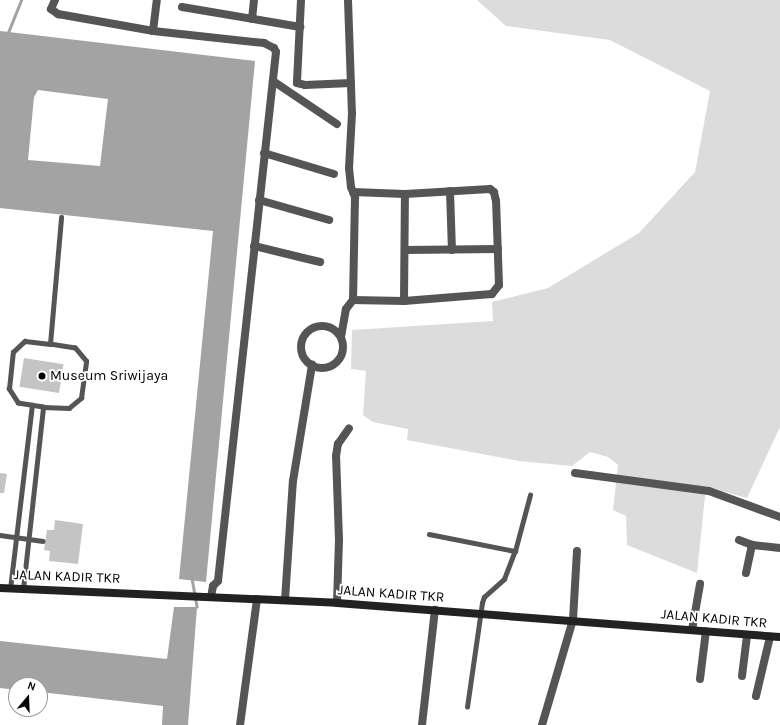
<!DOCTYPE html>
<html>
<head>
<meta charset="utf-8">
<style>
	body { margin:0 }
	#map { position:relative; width:780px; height:725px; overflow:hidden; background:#fff; font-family:Karla,sans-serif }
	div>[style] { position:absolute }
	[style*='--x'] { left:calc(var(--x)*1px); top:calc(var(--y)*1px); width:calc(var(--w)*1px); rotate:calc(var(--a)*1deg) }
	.green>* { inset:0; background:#dcdcdc }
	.water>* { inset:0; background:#a3a3a3 }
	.stream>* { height:2.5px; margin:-1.25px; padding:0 1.25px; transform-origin:1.25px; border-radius:1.25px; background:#a3a3a3 }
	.building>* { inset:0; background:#c4c4c4; transform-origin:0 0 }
	.lane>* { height:4.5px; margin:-2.25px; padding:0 2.25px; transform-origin:2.25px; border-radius:2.25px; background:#555 }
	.street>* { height:8px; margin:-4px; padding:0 4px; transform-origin:4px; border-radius:4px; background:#555 }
	.street>.ring { margin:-4px; padding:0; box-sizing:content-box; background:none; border:8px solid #555; border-radius:50% }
	.secondary>* { height:8px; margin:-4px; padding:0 4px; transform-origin:4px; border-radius:4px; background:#222 }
	.dots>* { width:11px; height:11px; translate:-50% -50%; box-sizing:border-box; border:2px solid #fff; border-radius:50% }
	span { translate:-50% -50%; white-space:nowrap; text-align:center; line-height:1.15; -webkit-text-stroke:3.5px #fff; paint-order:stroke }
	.poi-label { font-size:14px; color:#000 }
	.left { translate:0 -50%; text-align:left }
	.street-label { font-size:14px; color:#000 }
	.north { position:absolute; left:8px; top:677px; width:40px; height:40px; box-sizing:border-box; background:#fff; border:1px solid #999; border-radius:50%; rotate:19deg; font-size:11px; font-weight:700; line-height:16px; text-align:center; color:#000 }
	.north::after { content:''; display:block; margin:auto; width:14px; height:18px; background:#000; clip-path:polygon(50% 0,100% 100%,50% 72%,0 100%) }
</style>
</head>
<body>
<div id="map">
	<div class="green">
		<i style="clip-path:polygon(477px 0,780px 0,780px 427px,747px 498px,706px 487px,697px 573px,627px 545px,626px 516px,613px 510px,618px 465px,608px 457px,590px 452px,572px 466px,519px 461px,407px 440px,408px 429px,373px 422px,363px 415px,366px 371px,351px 369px,352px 330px,493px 321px,492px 302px,548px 288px,639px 233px,695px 172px,710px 91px,610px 40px,506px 26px)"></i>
	</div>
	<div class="water">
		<i style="clip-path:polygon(evenodd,0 31px,255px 61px,206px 582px,179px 579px,213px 231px,0 208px,0 31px,38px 90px,108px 99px,100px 166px,28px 160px,34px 97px,38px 90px)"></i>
		<i style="clip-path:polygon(174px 607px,197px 607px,188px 725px,162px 725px,163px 706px,40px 692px,40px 685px,16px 685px,16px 690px,0 688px,0 641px,167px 659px)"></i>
	</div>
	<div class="stream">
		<i style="--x:7;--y:35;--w:38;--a:-68"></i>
		<i style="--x:192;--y:578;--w:29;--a:80"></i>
	</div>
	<div class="building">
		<i style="left:24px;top:358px;width:40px;height:29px;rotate:9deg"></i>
		<i style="clip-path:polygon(0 473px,7px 474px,4px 493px,0 493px)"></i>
		<i style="clip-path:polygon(55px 520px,83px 524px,78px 564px,49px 561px,50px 551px,44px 550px,47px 530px,54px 530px)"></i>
	</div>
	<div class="lane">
		<i style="--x:43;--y:407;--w:26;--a:2"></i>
		<i style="--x:69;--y:408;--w:16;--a:-40"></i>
		<i style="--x:81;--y:398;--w:37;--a:-82"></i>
		<i style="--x:86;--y:361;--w:17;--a:-130"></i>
		<i style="--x:75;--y:348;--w:25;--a:-171"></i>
		<i style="--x:429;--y:534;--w:88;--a:11.2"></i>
		<i style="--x:0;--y:535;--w:43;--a:7.9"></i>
		<i style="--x:10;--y:589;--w:185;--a:-83.2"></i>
		<i style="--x:23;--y:589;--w:183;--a:-83.7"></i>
		<i style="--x:43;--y:407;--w:25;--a:-171"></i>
		<i style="--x:18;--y:403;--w:17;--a:-123"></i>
		<i style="--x:9;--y:389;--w:37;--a:-84"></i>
		<i style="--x:13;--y:352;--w:16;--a:-43"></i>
		<i style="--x:25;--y:341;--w:25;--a:7"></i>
		<i style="--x:50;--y:344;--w:127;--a:-85"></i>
		<i style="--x:467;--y:707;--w:105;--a:-81.8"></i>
		<i style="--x:482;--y:603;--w:6;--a:-72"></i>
		<i style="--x:484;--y:597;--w:27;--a:-42"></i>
		<i style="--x:504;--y:579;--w:30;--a:-69"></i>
		<i style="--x:515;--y:551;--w:58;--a:-75"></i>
	</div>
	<div class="street">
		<i style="--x:55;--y:0;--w:10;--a:114"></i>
		<i style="--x:51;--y:9;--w:9;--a:36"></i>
		<i style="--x:58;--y:14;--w:97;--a:10.1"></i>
		<i style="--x:153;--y:31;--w:112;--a:6.2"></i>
		<i style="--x:264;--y:43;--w:11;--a:27"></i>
		<i style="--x:274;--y:48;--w:4;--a:63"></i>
		<i style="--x:276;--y:52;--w:532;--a:96.26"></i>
		<i style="--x:218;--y:581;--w:7;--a:135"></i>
		<i style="--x:213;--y:586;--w:11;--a:100"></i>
		<i style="--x:301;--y:0;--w:83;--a:92.8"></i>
		<i style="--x:297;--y:83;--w:8;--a:14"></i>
		<i style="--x:305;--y:85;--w:46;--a:-2.5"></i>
		<i style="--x:348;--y:0;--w:113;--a:88"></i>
		<i style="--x:352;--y:113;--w:55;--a:93.1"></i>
		<i style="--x:349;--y:168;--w:19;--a:84"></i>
		<i style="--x:351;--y:187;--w:11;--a:68"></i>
		<i style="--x:355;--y:197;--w:103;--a:91.1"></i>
		<i style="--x:182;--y:7;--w:120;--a:9.6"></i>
		<i style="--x:252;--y:19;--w:19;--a:-84"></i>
		<i style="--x:153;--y:31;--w:31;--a:-83"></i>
		<i style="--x:273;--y:81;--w:77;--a:33.9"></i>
		<i style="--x:264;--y:153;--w:73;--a:16.7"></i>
		<i style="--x:450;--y:191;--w:59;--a:88.1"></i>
		<i style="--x:259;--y:200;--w:73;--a:15.9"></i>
		<i style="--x:254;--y:246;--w:68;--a:13.6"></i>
		<i style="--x:405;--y:250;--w:93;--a:-0.6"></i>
		<i style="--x:404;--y:301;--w:107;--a:-89.5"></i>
		<i class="ring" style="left:301px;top:326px;width:34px;height:34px"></i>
		<i style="--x:341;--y:337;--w:28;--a:-80"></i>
		<i style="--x:346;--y:309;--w:11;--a:-52"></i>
		<i style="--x:353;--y:300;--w:51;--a:1.1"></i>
		<i style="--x:404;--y:301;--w:88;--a:-4.5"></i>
		<i style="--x:492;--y:294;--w:11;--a:-52"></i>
		<i style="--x:499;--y:285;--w:84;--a:-92"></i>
		<i style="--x:496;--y:201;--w:9;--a:-103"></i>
		<i style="--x:494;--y:192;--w:5;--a:-143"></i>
		<i style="--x:490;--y:189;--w:85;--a:176.6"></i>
		<i style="--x:405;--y:194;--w:52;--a:-177.8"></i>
		<i style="--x:575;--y:473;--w:135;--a:7.7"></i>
		<i style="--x:709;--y:491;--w:76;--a:20.1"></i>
		<i style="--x:739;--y:540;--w:14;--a:21"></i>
		<i style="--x:746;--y:573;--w:29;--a:-78"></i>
		<i style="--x:752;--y:545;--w:28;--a:6"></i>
		<i style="--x:285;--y:600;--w:119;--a:-86.2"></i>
		<i style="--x:293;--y:481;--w:118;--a:-80.7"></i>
		<i style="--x:337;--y:603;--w:63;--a:-88.2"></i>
		<i style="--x:339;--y:540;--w:84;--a:-92"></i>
		<i style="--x:336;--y:456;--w:12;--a:-81"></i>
		<i style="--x:338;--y:444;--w:19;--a:-55"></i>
		<i style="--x:692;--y:630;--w:47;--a:-80.1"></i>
		<i style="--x:742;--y:676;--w:40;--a:-82.9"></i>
		<i style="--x:700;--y:679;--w:48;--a:-82.9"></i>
		<i style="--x:756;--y:696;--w:61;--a:-76.7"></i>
		<i style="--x:240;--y:725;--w:127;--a:-82.3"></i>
		<i style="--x:422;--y:725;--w:116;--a:-83.6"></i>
		<i style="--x:542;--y:725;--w:109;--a:-73.6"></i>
		<i style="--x:573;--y:620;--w:69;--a:-86.7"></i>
	</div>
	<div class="secondary">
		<i style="--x:0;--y:588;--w:337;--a:2.5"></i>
		<i style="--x:337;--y:603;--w:444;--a:4.4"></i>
	</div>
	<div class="dots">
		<i style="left:42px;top:376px;background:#000"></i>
	</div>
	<div class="poi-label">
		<span class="left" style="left:50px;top:376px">Museum Sriwijaya</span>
	</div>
	<div class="street-label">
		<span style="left:67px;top:577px;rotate:2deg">JALAN KADIR TKR</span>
		<span style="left:391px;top:594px;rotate:4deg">JALAN KADIR TKR</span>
		<span style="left:714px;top:619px;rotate:5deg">JALAN KADIR TKR</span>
	</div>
	<div class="north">N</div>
</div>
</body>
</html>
